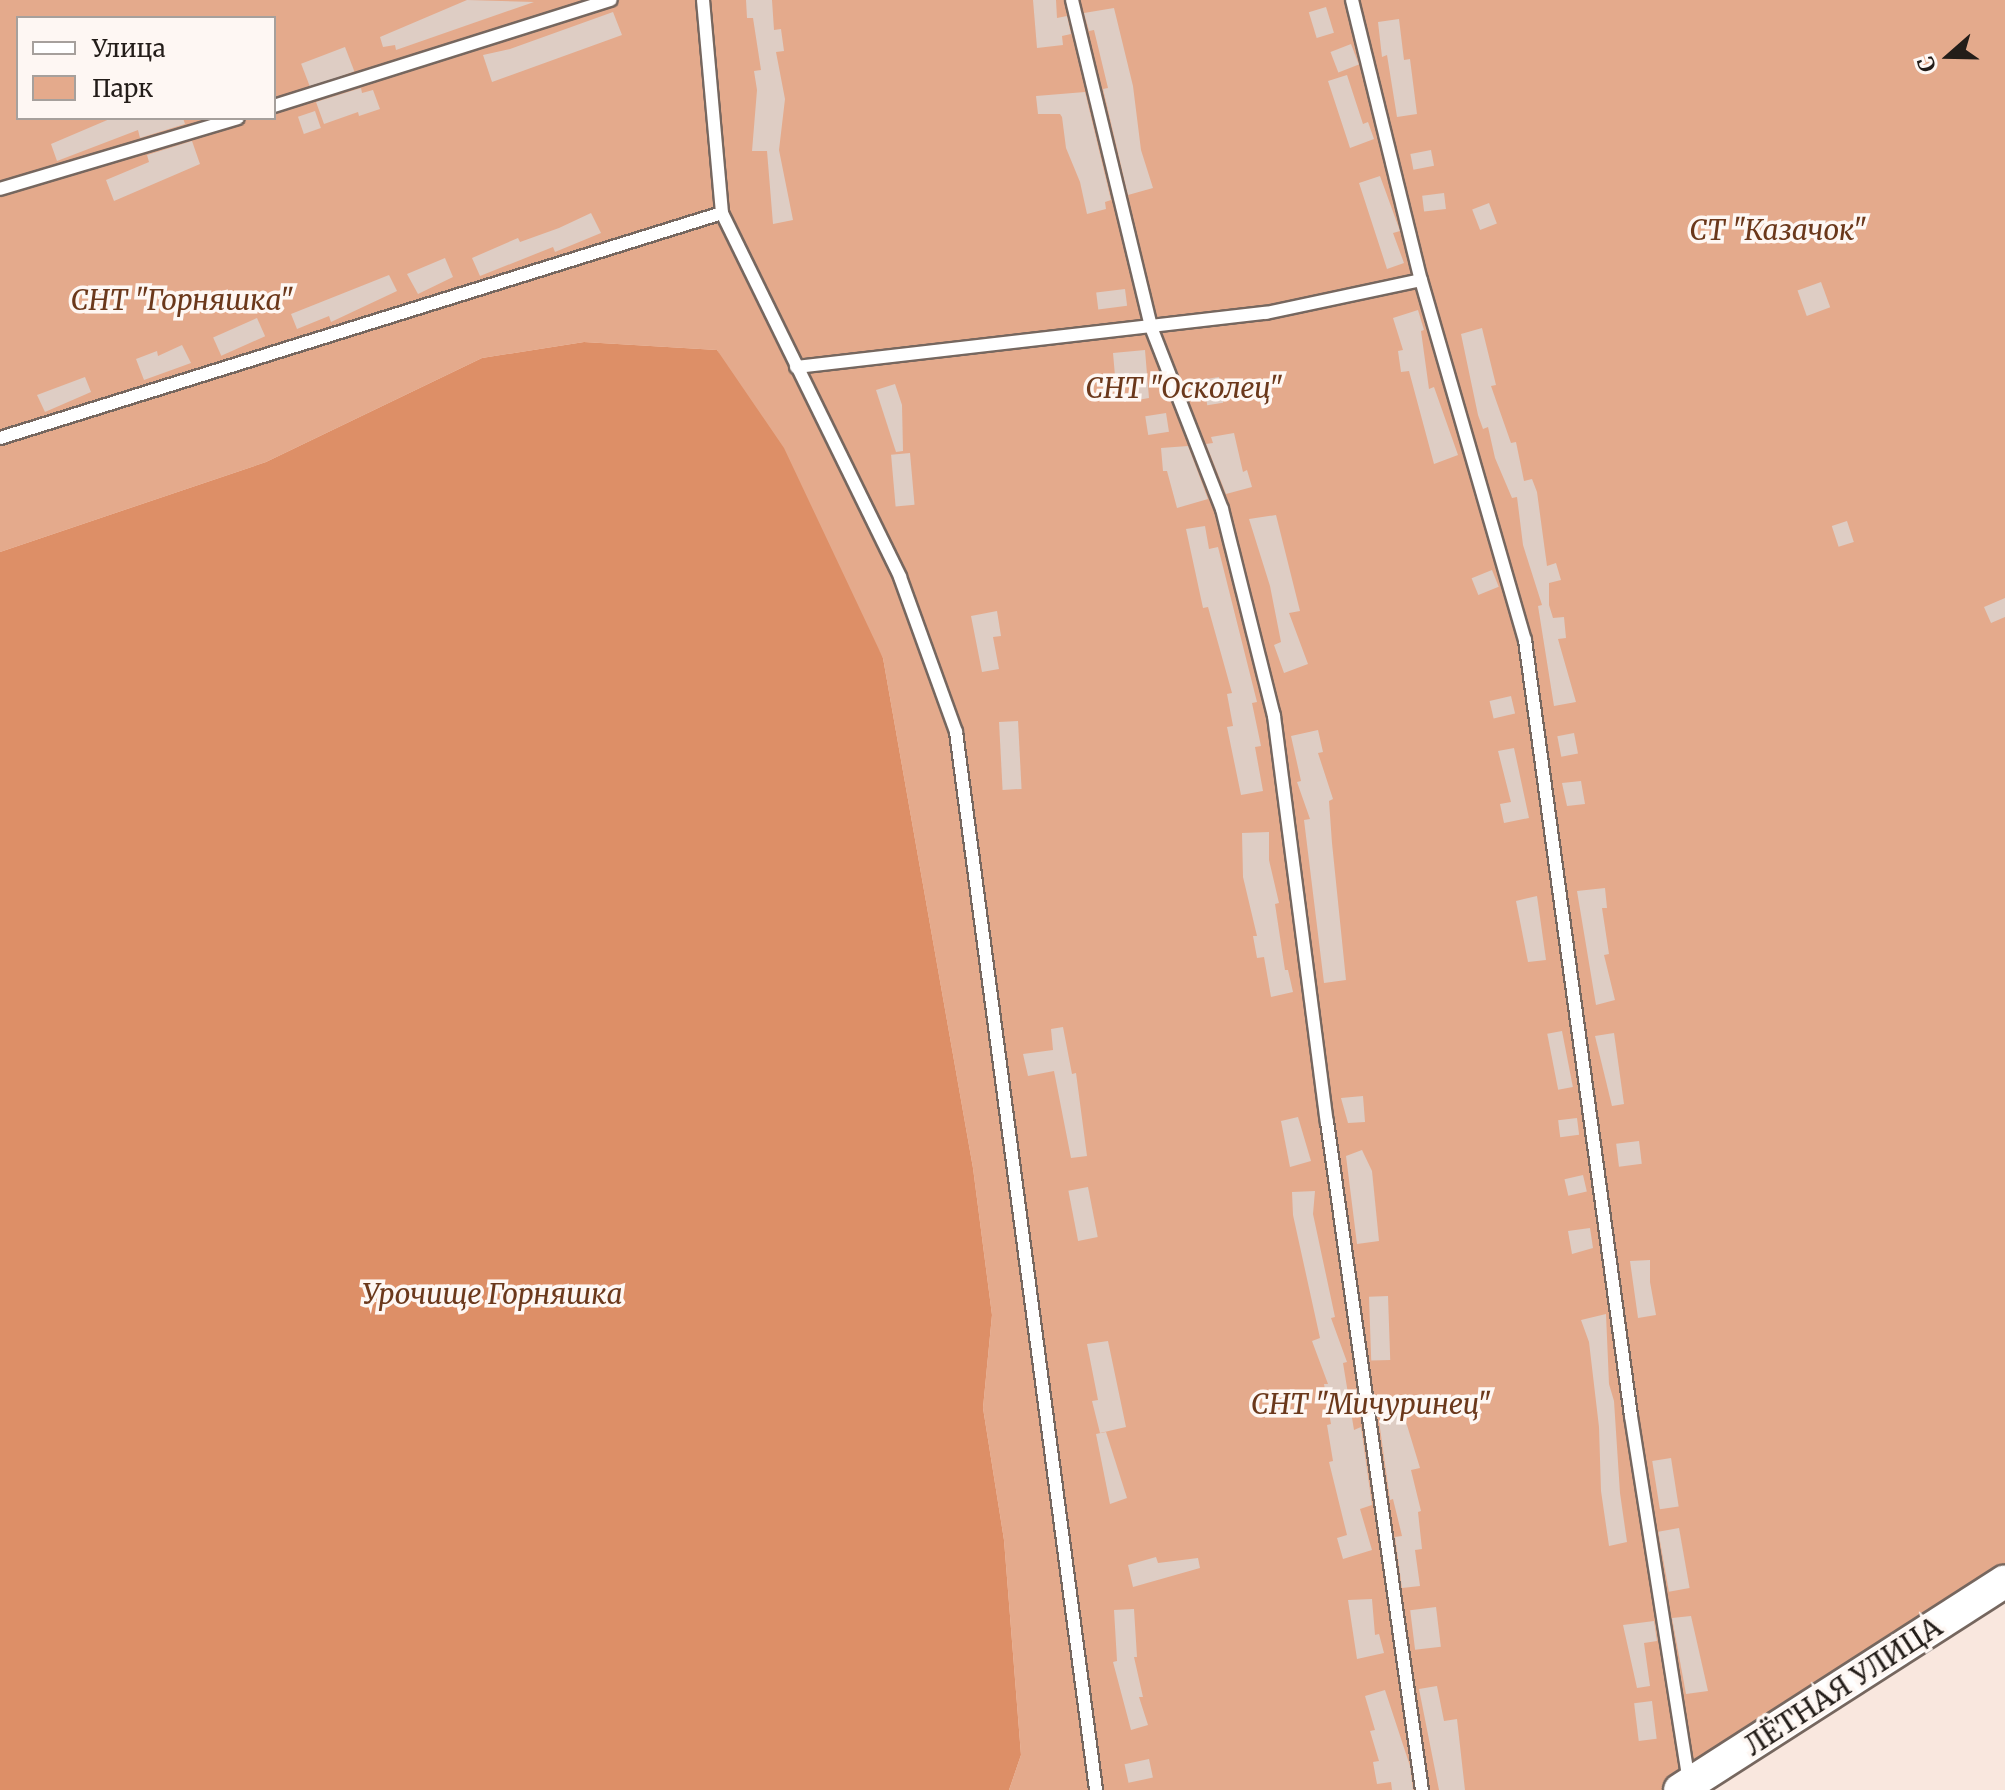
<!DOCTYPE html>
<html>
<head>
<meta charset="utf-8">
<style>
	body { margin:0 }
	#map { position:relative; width:2005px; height:1790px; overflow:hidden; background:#f9e7de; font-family:Merriweather,serif }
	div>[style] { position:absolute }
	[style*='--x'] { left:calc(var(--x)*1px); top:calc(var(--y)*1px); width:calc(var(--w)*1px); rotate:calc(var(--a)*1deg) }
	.green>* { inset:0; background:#e4aa8c }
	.forest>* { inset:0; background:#dd8f67 }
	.building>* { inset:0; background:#decdc4; transform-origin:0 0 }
	.roads { filter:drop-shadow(2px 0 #76675f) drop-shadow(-2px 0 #76675f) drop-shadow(0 2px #76675f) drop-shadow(0 -2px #76675f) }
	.service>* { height:12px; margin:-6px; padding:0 6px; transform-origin:6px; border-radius:6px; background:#fff }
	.tertiary>* { height:32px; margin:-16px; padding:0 16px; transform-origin:16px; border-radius:16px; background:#fff }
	span { translate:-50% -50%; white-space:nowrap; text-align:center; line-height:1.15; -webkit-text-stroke:7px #fef7f3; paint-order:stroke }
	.park-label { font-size:28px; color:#6b381b; font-style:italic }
	.street-label { font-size:28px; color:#231d19 }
	.legend { position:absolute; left:16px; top:16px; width:260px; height:104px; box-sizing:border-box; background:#fef7f3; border:2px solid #a6a09c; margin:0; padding:10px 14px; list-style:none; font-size:24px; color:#231d19 }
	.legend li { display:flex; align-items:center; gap:16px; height:40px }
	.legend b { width:40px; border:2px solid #a6a09c }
	.north { position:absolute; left:1909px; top:16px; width:80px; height:80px; -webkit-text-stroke:6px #fef7f3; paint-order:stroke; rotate:250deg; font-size:22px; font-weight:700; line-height:32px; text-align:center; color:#231d19 }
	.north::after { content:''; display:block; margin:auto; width:28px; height:36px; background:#231d19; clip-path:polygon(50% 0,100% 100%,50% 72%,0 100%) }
</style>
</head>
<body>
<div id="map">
	<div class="green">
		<i style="clip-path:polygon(evenodd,0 0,2005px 0,2005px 1581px,1684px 1790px,1009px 1790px,1021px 1755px,1004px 1540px,983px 1408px,992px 1315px,973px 1168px,883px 658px,717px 350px,584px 342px,482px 358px,266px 462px,0 552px,0 0,18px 18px,274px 18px,274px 118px,18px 118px,18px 18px)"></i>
	</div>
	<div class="forest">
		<i style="clip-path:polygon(584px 342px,717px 350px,784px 448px,883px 658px,973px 1168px,992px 1315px,983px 1408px,1004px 1540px,1021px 1755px,1009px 1790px,0 1790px,0 552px,266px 462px,482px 358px)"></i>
	</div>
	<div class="building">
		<i style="clip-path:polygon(467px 0,534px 2px,396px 50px,395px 45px,383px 47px,380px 37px)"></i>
		<i style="clip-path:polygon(746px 0,772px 0,774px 30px,781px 29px,784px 51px,776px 52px,785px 99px,779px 150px,793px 220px,773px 224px,767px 151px,752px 151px,757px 90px,754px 71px,761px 70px,753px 18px,747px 18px)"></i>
		<i style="clip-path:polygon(1033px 0,1056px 0,1057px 18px,1067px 16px,1071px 34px,1062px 36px,1063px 45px,1037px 48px)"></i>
		<i style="left:1326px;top:7px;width:27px;height:18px;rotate:73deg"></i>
		<i style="clip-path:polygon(1114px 8px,1133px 86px,1141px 150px,1153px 188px,1128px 195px,1103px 89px,1108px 88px,1094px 30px,1089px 31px,1084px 13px)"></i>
		<i style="clip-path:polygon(613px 12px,622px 35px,492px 82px,483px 55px,510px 49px)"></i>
		<i style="clip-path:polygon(1399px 19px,1404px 60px,1410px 59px,1417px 114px,1397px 117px,1387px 55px,1382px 57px,1378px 22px)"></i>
		<i style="left:1351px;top:44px;width:22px;height:22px;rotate:69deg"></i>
		<i style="left:345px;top:47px;width:26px;height:47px;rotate:69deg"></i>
		<i style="clip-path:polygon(1347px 75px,1363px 124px,1368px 122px,1374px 139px,1350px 148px,1328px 81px)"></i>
		<i style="clip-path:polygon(361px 88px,362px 93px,373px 90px,380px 109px,359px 116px,358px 112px,324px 124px,316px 102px)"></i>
		<i style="clip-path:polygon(1085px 92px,1111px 200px,1105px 202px,1106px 209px,1087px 214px,1080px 182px,1066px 148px,1062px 117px,1060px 114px,1038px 114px,1036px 96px)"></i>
		<i style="left:315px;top:111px;width:18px;height:18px;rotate:71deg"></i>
		<i style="clip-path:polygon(112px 118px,183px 118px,185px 124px,140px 138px,138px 130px,57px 161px,51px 144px)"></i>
		<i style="clip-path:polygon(192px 141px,200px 164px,114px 201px,106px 180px,149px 162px,147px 155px)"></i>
		<i style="left:1431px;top:150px;width:16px;height:21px;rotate:79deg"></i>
		<i style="clip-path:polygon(1380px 176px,1400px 231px,1393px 233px,1404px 263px,1387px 269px,1359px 183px)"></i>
		<i style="left:1444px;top:193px;width:16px;height:22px;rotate:83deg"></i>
		<i style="left:1489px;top:203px;width:22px;height:18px;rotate:69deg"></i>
		<i style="clip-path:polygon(591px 213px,601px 233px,555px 252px,553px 247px,480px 276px,472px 258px,518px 238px,520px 242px,559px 228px)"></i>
		<i style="clip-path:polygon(445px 258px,453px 277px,418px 294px,407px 274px)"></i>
		<i style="clip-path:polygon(389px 275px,397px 291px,331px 322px,329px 316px,297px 329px,291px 314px)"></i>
		<i style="left:1821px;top:282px;width:27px;height:25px;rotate:70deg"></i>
		<i style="left:1125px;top:289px;width:17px;height:29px;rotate:83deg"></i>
		<i style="clip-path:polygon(1418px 310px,1424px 330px,1421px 331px,1429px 389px,1434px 387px,1458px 455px,1434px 464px,1409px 371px,1401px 372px,1398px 351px,1403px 350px,1393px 318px)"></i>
		<i style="left:257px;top:318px;width:20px;height:48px;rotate:66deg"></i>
		<i style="clip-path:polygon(1482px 328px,1496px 385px,1491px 386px,1511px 443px,1516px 442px,1524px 481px,1532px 479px,1537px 492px,1547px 566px,1556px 563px,1561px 580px,1549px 583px,1549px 605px,1553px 618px,1564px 617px,1566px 638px,1558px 639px,1576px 702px,1554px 706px,1538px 606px,1542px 605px,1523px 545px,1517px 497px,1512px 498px,1495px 458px,1488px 427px,1483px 429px,1478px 415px,1461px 334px)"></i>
		<i style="clip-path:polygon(182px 345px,191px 363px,144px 380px,136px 359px,157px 351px,158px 356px)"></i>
		<i style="clip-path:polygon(1145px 350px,1149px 398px,1132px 401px,1127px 375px,1115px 376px,1113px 353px)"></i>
		<i style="clip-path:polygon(85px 377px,91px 392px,45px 412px,37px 395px)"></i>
		<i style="left:1219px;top:377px;width:26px;height:16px;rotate:81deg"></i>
		<i style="clip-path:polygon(895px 384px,902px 405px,903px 451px,896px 452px,876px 390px)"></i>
		<i style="left:1166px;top:413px;width:19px;height:21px;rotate:81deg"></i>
		<i style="clip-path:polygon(1234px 433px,1243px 472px,1247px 470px,1252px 487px,1226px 494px,1206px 444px,1213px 443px,1211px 437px)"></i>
		<i style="clip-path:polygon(1188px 446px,1208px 499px,1177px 508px,1167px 471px,1163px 471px,1161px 448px)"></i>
		<i style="left:910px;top:453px;width:52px;height:19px;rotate:85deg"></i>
		<i style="clip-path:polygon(1276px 515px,1300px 611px,1289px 613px,1308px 664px,1284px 673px,1274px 645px,1281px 642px,1270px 586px,1249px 519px)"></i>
		<i style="left:1847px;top:521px;width:22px;height:16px;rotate:72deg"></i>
		<i style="clip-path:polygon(1205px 526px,1209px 549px,1218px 547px,1257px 702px,1252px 703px,1261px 746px,1255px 747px,1263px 791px,1241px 795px,1227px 727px,1233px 726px,1227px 694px,1232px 693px,1208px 607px,1203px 608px,1186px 529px)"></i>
		<i style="left:1492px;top:570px;width:18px;height:22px;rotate:68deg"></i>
		<i style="clip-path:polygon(2005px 598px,2005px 617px,1991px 623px,1984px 607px)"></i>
		<i style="clip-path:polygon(997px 611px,1001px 636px,993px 637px,999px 669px,982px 672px,971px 616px)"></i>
		<i style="left:1511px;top:696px;width:18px;height:22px;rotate:77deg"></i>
		<i style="left:1018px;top:721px;width:68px;height:19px;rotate:87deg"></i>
		<i style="clip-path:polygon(1318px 730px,1323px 752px,1318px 753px,1333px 799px,1329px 801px,1332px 843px,1346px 980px,1324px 983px,1304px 820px,1310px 819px,1297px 782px,1301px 781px,1291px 736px)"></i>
		<i style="left:1574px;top:733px;width:21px;height:17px;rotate:79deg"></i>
		<i style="clip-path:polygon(1514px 748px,1529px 818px,1504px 823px,1500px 804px,1511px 802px,1498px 751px)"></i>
		<i style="clip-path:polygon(1581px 781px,1585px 804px,1567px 806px,1562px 783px)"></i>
		<i style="clip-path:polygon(1269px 832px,1269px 860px,1279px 903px,1275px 904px,1285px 970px,1288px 970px,1293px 992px,1271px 997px,1264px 957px,1257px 958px,1253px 936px,1257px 936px,1243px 877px,1242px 833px)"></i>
		<i style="clip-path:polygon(1605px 888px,1607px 908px,1602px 908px,1609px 954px,1604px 955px,1615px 1000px,1596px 1005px,1577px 891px)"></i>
		<i style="clip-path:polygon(1537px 896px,1546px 960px,1528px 962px,1516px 901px)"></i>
		<i style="clip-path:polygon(1063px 1027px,1072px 1074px,1076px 1073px,1087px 1156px,1071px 1158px,1054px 1071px,1028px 1076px,1023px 1054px,1053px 1050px,1051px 1029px)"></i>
		<i style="left:1562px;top:1031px;width:57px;height:15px;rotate:79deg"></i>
		<i style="clip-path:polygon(1614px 1033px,1624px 1104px,1612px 1106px,1595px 1036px)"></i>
		<i style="clip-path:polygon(1363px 1096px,1365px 1122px,1348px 1123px,1341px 1098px)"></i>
		<i style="clip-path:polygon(1298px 1117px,1311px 1161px,1290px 1167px,1281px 1121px)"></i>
		<i style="left:1577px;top:1118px;width:17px;height:19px;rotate:83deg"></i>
		<i style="left:1639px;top:1141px;width:23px;height:23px;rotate:83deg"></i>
		<i style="clip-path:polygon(1362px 1150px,1372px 1171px,1379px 1241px,1357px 1244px,1346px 1156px)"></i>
		<i style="left:1583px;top:1175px;width:17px;height:19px;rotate:77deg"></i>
		<i style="left:1088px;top:1187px;width:51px;height:20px;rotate:79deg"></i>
		<i style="clip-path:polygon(1315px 1191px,1313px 1214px,1335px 1317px,1331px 1318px,1347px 1362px,1343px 1363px,1354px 1430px,1361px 1427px,1372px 1505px,1360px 1509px,1372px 1550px,1343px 1559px,1337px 1538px,1347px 1535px,1329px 1462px,1333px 1461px,1327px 1425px,1331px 1424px,1324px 1384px,1328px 1384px,1312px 1341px,1320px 1338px,1293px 1215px,1292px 1192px)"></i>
		<i style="clip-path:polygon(1590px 1228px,1593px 1248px,1572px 1254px,1568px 1231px)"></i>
		<i style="clip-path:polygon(1650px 1260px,1650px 1282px,1656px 1315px,1638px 1318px,1630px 1261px)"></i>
		<i style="left:1388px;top:1296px;width:64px;height:19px;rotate:88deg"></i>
		<i style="clip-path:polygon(1606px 1314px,1609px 1384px,1614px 1401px,1620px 1493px,1627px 1542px,1609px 1546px,1601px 1491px,1599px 1427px,1589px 1342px,1581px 1320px)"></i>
		<i style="clip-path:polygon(1108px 1341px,1126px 1427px,1100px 1433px,1092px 1401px,1098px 1400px,1087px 1344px)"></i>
		<i style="clip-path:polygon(1403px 1412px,1420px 1468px,1411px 1470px,1421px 1511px,1418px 1512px,1422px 1549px,1415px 1550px,1420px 1586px,1402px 1588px,1395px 1537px,1402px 1536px,1393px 1499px,1390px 1500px,1379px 1421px)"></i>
		<i style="clip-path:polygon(1106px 1432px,1127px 1498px,1110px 1504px,1096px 1434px)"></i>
		<i style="left:1671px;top:1458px;width:49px;height:19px;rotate:81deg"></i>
		<i style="left:1679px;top:1528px;width:61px;height:21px;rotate:80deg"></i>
		<i style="clip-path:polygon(1156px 1557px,1158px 1563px,1198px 1558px,1200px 1568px,1133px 1587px,1128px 1565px)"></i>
		<i style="clip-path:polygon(1372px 1599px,1375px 1635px,1379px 1634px,1384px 1653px,1357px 1659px,1348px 1600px)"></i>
		<i style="left:1436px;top:1607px;width:40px;height:26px;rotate:83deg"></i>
		<i style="clip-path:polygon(1134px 1609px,1137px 1657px,1134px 1657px,1143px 1697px,1139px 1697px,1148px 1725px,1131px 1730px,1113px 1662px,1117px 1661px,1114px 1610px)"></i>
		<i style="clip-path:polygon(1691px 1616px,1708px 1691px,1686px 1694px,1672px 1618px)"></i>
		<i style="clip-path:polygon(1654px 1621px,1657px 1641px,1644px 1643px,1650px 1686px,1637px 1688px,1623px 1625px)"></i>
		<i style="clip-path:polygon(1437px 1686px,1444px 1721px,1457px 1719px,1465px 1790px,1439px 1790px,1419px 1689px)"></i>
		<i style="clip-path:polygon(1385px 1690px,1410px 1766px,1413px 1790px,1392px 1790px,1391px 1782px,1377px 1784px,1373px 1762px,1379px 1761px,1370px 1731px,1375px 1730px,1365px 1696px)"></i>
		<i style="left:1652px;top:1701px;width:38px;height:18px;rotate:83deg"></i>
		<i style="left:1149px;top:1759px;width:19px;height:25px;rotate:78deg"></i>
	</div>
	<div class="roads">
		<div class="service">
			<i style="--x:703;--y:0;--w:214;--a:84.9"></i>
			<i style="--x:722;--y:213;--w:405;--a:63.9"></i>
			<i style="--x:900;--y:577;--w:165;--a:70.1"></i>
			<i style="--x:956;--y:732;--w:1067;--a:82.46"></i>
			<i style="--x:1072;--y:0;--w:336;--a:76.4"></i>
			<i style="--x:1151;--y:327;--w:195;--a:68.7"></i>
			<i style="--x:1222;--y:509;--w:213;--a:75.9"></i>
			<i style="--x:1274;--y:716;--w:409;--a:82.6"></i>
			<i style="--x:1327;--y:1122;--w:675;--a:81.91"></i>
			<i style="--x:1352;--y:0;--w:288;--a:76.2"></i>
			<i style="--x:1421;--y:280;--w:375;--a:73.9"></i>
			<i style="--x:1525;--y:640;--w:783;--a:82.22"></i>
			<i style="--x:1631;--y:1416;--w:371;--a:81"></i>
			<i style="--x:274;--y:106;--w:353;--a:-17.5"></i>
			<i style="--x:0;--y:189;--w:248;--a:-16.6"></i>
			<i style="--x:796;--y:367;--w:473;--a:-6.6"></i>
			<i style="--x:1266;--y:313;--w:158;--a:-12"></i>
			<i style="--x:0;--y:438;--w:756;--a:-17.31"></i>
		</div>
		<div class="tertiary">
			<i style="--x:1680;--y:1790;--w:386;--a:-32.7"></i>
		</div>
	</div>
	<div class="park-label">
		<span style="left:1778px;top:230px">СТ "Казачок"</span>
		<span style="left:182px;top:300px">СНТ "Горняшка"</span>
		<span style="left:1184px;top:388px">СНТ "Осколец"</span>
		<span style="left:492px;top:1294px">Урочище Горняшка</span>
		<span style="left:1371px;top:1404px">СНТ "Мичуринец"</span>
	</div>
	<div class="street-label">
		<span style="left:1843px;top:1686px;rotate:-33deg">ЛЁТНАЯ УЛИЦА</span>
	</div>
	<ul class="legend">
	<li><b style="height:10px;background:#fff"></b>Улица</li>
	<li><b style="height:22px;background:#e4aa8c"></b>Парк</li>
	</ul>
	<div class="north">С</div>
</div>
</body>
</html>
